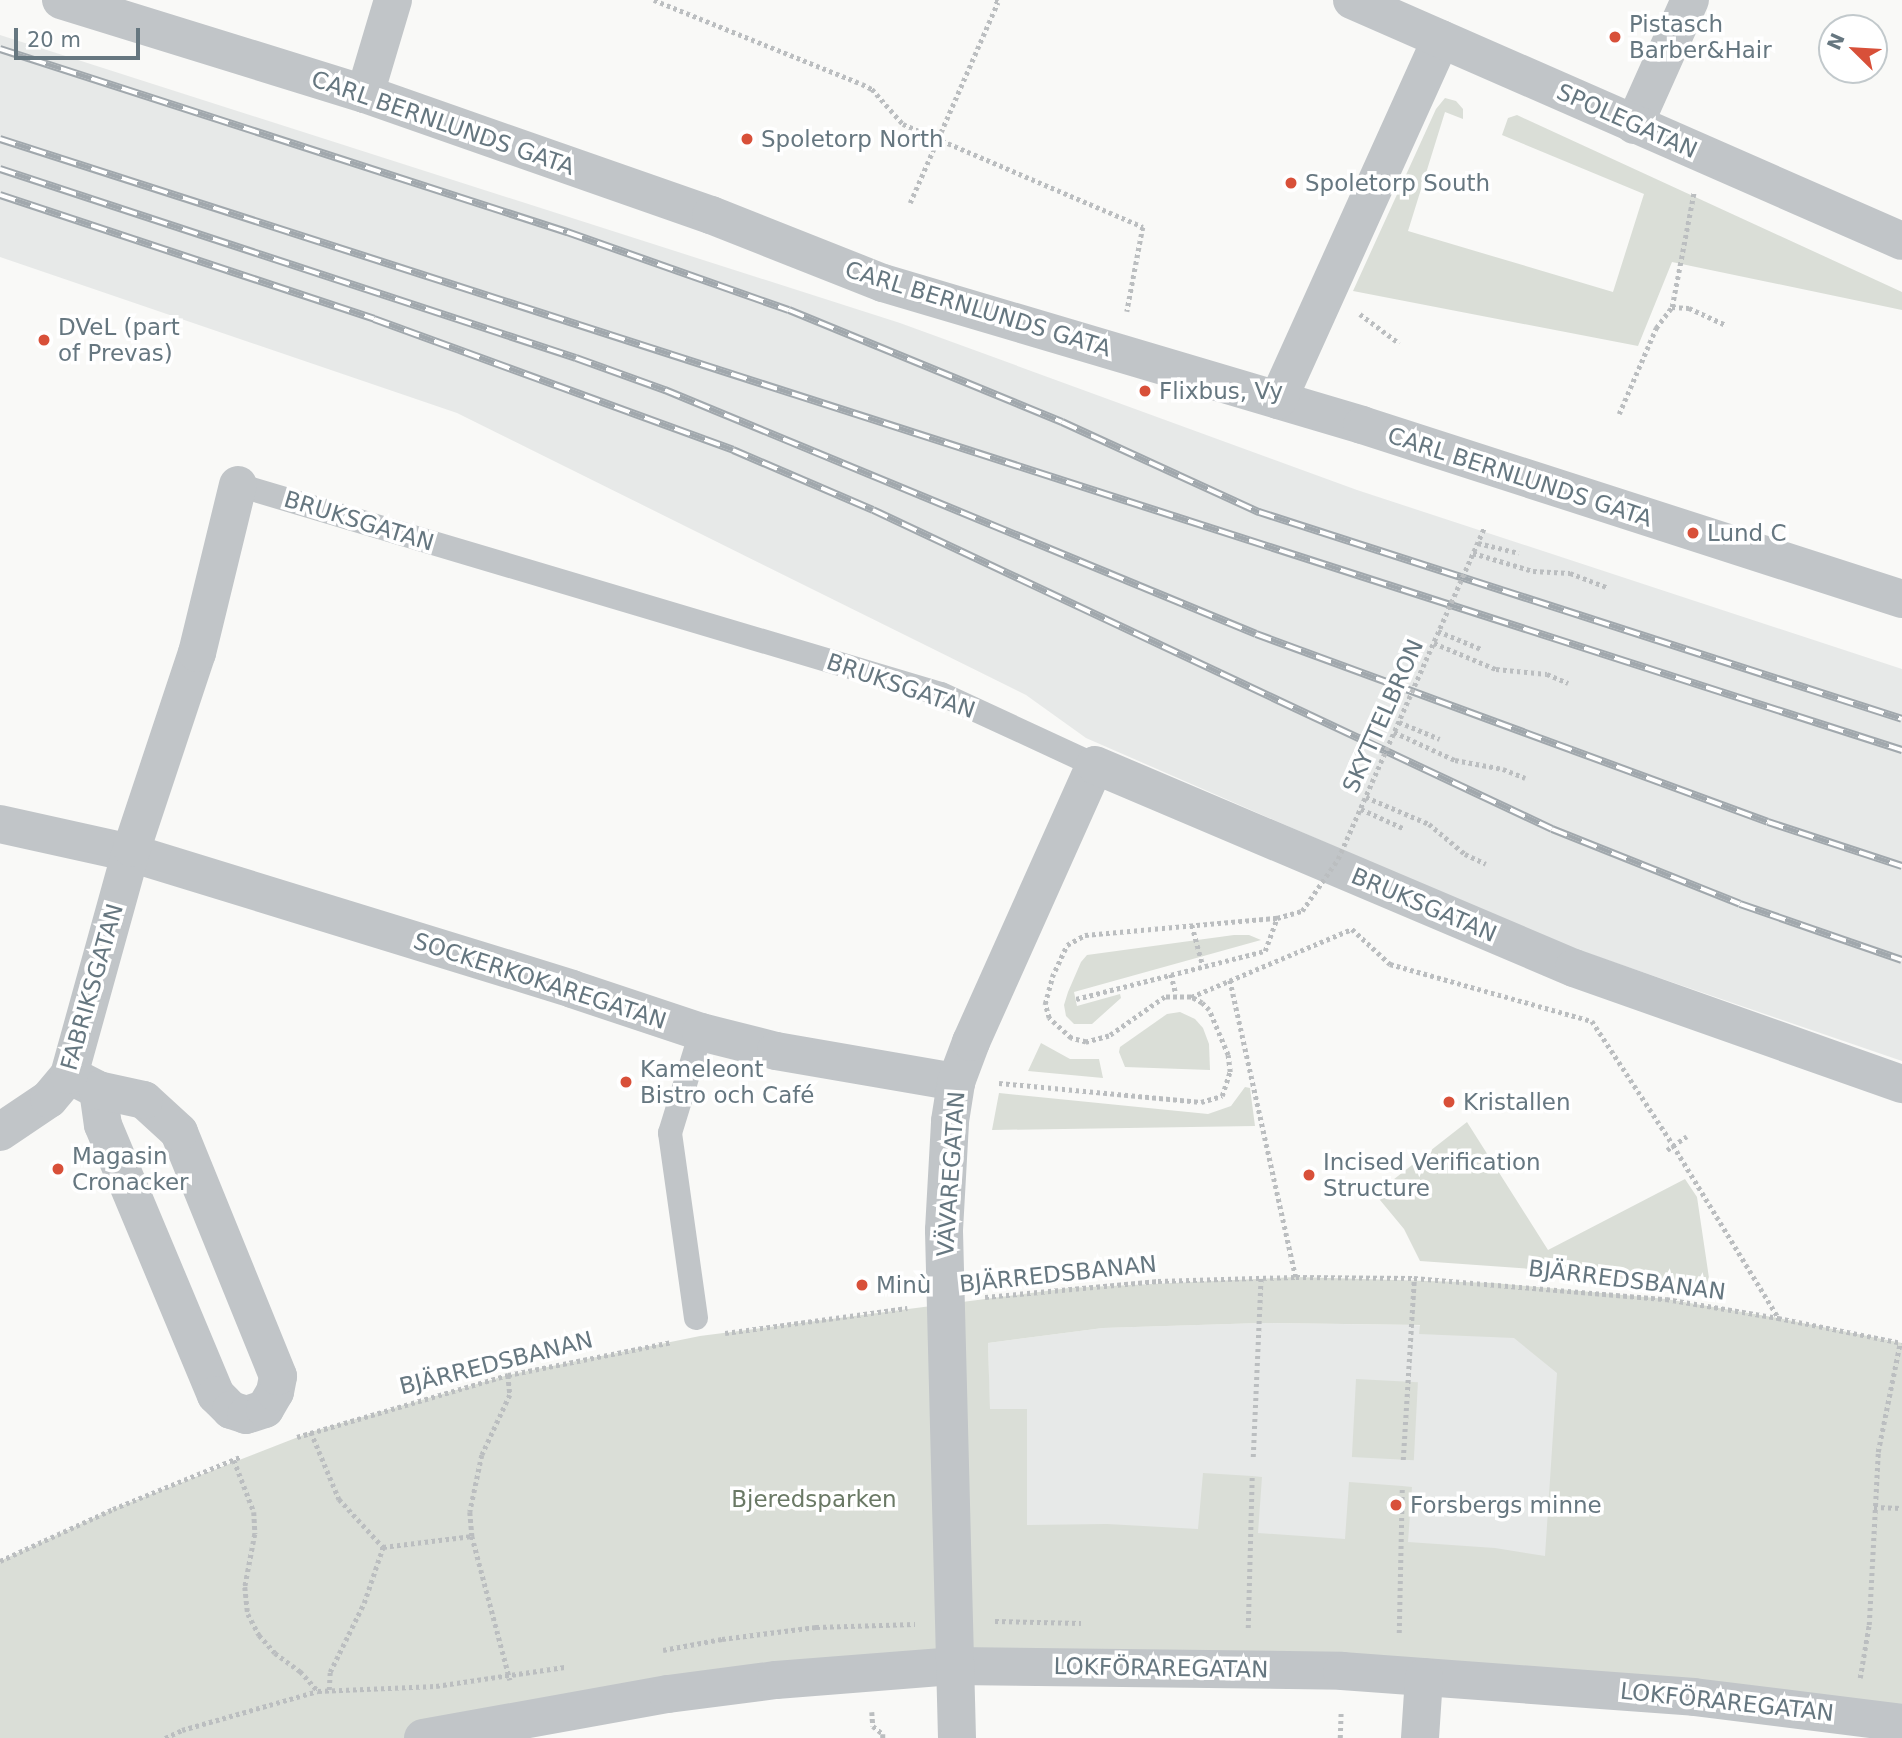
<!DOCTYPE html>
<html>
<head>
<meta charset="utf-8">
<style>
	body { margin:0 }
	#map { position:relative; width:1902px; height:1738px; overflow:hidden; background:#f9f9f7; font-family:"DejaVu Sans",sans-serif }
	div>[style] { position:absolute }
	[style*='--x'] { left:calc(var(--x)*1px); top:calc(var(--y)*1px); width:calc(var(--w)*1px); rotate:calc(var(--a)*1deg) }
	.built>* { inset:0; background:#e7e9e8 }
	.green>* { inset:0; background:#daded7; transform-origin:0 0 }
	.path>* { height:4.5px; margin-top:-2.25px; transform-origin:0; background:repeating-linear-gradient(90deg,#bbbec0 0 3.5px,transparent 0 7px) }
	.service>* { height:24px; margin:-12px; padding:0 12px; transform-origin:12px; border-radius:12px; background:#c1c5c8 }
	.minor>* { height:38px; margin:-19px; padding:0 19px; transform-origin:19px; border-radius:19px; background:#c1c5c8 }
	.tertiary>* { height:38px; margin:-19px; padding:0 19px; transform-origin:19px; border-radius:19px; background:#c1c5c8 }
	.rail>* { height:8px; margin-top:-4px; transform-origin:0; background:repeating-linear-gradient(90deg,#fff 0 16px,#a1a8ad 0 32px); box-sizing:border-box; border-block:2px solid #a1a8ad }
	.path-bridge>* { height:4.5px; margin-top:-2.25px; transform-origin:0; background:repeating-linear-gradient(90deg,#bbbec0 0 3.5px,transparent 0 7px) }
	.dots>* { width:19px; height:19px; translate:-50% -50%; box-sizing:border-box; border:4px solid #fff; border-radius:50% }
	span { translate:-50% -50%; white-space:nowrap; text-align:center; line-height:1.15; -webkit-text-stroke:7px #fff; paint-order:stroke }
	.poi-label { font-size:23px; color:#667780 }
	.left { translate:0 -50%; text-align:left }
	.street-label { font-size:23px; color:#667780 }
	.park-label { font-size:23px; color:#6a7965 }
	.north { position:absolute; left:1818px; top:14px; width:70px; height:70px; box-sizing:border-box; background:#fff; border:2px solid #c2c9cc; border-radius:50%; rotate:294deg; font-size:19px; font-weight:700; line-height:28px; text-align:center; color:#667780 }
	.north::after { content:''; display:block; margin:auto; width:24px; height:32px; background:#d85039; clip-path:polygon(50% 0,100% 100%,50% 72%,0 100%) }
	.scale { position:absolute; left:14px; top:28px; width:126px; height:32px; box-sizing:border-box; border:4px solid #667780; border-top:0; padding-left:9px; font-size:21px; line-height:24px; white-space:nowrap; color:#667780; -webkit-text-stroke:5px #fff; paint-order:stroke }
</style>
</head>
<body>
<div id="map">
	<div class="built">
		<i style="clip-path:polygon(0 35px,900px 323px,1357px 490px,1902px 669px,1902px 1061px,1549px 940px,1086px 738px,1026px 695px,457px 413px,0 257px)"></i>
		<i style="clip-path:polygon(1261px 1323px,1411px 1325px,1551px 1332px,1794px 1590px,994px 1589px,988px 1343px,1103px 1328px)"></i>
	</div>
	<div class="green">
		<i style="clip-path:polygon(1445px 98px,1456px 101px,1463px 109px,1463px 119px,1445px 112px,1408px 231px,1613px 292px,1644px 194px,1502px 135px,1508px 118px,1517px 115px,1902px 292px,1902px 310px,1672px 262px,1638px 346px,1353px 291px,1436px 109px)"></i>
		<i style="clip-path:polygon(1234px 935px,1249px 935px,1261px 940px,1074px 992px,1077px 1006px,1120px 994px,1121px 998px,1092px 1024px,1074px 1024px,1066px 1016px,1064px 1005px,1068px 992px,1081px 962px,1087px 955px)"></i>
		<i style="clip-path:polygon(1180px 1012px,1195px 1019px,1203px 1028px,1209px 1044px,1210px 1070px,1125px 1067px,1119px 1052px,1120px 1047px,1167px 1014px)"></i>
		<i style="clip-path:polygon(1041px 1043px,1070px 1059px,1099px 1059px,1103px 1078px,1028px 1071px)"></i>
		<i style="clip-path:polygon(1245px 1087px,1250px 1088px,1255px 1126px,992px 1130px,999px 1093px,1208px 1114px,1231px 1106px)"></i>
		<i style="clip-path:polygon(1467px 1122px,1548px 1250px,1685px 1179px,1697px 1197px,1709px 1278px,1706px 1285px,1697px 1291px,1587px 1273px,1420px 1261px,1404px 1229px,1375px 1194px)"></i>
		<i style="clip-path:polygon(evenodd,1296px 1277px,1494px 1283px,1666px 1299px,1778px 1318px,1902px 1343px,1902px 1723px,955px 1666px,423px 1738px,0 1738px,0 1561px,113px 1509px,311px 1432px,508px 1375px,700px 1336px,1069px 1288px,1296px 1277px,1261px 1323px,1420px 1325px,1419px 1334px,1514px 1338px,1557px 1373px,1545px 1556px,1495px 1548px,1408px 1542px,1412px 1487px,1402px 1486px,1349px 1482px,1345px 1539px,1258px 1533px,1262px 1477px,1252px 1476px,1203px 1473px,1198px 1529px,1107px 1524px,1027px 1525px,1027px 1409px,990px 1409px,988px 1343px,1103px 1328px,1261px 1323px)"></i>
		<i style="left:1356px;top:1379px;width:62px;height:78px;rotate:3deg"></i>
	</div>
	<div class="path">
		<i style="--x:654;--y:0;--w:224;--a:22"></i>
		<i style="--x:862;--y:84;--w:11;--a:27"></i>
		<i style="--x:872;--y:89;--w:47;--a:48.5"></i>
		<i style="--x:903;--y:124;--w:261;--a:23.2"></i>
		<i style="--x:1143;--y:227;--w:86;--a:100.7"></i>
		<i style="--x:910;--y:203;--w:219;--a:-66.4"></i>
		<i style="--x:998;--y:2;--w:5;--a:-158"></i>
		<i style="--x:1672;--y:307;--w:17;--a:3"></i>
		<i style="--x:1689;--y:308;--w:41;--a:24.7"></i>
		<i style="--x:1360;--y:314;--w:49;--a:36.6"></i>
		<i style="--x:1619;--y:414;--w:94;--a:-66.7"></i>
		<i style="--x:1656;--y:328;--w:26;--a:-53"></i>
		<i style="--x:1672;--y:307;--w:117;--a:-79.2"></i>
		<i style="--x:1478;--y:543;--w:42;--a:13.7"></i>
		<i style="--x:1473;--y:553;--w:63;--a:16.7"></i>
		<i style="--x:1533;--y:571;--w:37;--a:3"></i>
		<i style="--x:1570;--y:573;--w:39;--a:21"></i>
		<i style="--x:1438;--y:631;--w:47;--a:22.7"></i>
		<i style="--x:1434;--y:643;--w:67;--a:22.8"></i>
		<i style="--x:1496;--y:669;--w:51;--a:5.6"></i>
		<i style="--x:1547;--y:674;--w:23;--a:23"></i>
		<i style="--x:1399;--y:722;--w:44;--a:22.5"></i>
		<i style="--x:1394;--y:732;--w:67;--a:24.7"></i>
		<i style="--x:1455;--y:760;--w:49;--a:10.6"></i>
		<i style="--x:1503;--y:769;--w:24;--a:22"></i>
		<i style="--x:1366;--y:797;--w:69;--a:23.2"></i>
		<i style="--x:1429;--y:824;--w:47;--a:39.8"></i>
		<i style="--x:1465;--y:854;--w:23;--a:25"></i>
		<i style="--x:1361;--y:809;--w:46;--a:24.3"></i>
		<i style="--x:1192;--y:925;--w:42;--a:75"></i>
		<i style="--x:1171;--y:974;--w:21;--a:76"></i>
		<i style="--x:1230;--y:980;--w:304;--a:77.5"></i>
		<i style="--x:1191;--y:997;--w:175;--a:-22.9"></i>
		<i style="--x:1352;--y:929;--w:52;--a:42.6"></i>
		<i style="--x:1390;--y:964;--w:210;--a:15.8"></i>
		<i style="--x:1592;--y:1021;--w:148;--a:56.8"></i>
		<i style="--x:1673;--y:1145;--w:202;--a:58.6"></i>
		<i style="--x:1076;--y:999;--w:195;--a:-14.3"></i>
		<i style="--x:1265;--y:951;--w:35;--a:-70"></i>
		<i style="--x:999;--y:1083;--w:203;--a:5.4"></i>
		<i style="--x:1201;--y:1102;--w:22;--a:-16"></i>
		<i style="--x:1222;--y:1096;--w:25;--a:-72"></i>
		<i style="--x:1230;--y:1072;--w:17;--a:-97"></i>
		<i style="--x:1228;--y:1055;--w:49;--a:-112.9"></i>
		<i style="--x:1209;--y:1010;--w:10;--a:-135"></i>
		<i style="--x:1202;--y:1003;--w:13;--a:-151"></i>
		<i style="--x:1191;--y:997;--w:26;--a:180"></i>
		<i style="--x:1165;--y:997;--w:68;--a:145.1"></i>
		<i style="--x:1109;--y:1036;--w:24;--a:165"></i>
		<i style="--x:1086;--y:1042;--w:16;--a:-165"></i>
		<i style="--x:1071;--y:1038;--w:30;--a:-138"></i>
		<i style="--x:1049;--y:1018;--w:15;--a:-106"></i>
		<i style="--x:1045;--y:1004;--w:28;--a:-75"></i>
		<i style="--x:1052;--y:977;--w:35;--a:-65"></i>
		<i style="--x:1067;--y:945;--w:21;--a:-29"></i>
		<i style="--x:1085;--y:935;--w:193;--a:-5.1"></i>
		<i style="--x:1277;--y:918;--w:26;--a:-16"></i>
		<i style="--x:1667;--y:1150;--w:24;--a:-35"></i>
		<i style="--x:985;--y:1297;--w:174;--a:-5.3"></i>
		<i style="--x:1158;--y:1281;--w:138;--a:-1.7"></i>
		<i style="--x:1296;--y:1277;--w:118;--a:0.5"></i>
		<i style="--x:1414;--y:1278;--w:253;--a:4.8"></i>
		<i style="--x:1666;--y:1299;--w:114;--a:9.6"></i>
		<i style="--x:1778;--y:1318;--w:126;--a:11.4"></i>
		<i style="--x:725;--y:1333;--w:184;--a:-7.8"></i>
		<i style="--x:508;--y:1375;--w:20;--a:84"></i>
		<i style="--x:510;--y:1395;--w:66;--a:115"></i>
		<i style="--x:482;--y:1455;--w:58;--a:101.9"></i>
		<i style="--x:470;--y:1512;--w:24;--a:85"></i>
		<i style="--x:472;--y:1536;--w:149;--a:75.2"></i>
		<i style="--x:311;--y:1432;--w:73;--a:67.3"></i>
		<i style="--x:339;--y:1499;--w:65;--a:47.5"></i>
		<i style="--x:383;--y:1547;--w:90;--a:-7"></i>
		<i style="--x:297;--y:1437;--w:220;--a:-16.4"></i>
		<i style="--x:508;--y:1375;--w:166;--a:-11.4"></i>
		<i style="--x:1253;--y:1457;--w:180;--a:-87.5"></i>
		<i style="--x:234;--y:1460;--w:56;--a:69"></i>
		<i style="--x:254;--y:1512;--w:22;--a:87"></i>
		<i style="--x:255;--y:1534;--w:54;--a:100.7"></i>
		<i style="--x:245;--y:1587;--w:27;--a:84"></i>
		<i style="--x:248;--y:1614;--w:24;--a:62"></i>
		<i style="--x:259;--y:1635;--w:24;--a:48"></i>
		<i style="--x:275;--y:1653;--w:31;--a:36"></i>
		<i style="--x:300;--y:1671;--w:27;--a:48"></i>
		<i style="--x:1403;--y:1460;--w:182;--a:-86.5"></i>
		<i style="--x:1874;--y:1507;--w:28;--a:2"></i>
		<i style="--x:0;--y:1561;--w:124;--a:-24.7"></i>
		<i style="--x:113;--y:1509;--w:139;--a:-22.3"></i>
		<i style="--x:995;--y:1621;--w:86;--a:1.3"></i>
		<i style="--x:1248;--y:1628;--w:152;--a:-88.5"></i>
		<i style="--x:1399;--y:1633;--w:147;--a:-88.8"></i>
		<i style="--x:663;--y:1650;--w:60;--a:-10.6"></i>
		<i style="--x:722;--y:1639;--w:95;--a:-7.3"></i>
		<i style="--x:816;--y:1627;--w:99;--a:-1.7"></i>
		<i style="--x:1860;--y:1678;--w:54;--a:-80.4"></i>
		<i style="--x:1869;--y:1625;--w:173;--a:-87"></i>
		<i style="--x:1878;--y:1452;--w:111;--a:-78.6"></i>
		<i style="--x:329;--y:1690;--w:18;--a:-87"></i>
		<i style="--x:330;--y:1672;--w:77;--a:-63.8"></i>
		<i style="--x:364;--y:1603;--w:59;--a:-71.3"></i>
		<i style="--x:872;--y:1712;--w:14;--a:86"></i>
		<i style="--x:873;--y:1726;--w:13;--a:39"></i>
		<i style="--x:883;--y:1734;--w:4;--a:90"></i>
		<i style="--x:165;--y:1738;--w:19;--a:-25"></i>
		<i style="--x:182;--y:1730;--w:141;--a:-16"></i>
		<i style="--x:318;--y:1691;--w:118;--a:-2.4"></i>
		<i style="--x:436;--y:1686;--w:130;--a:-8.4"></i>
		<i style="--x:1340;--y:1738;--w:27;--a:-88"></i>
	</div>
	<div class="service">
		<i style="--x:238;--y:485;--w:733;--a:16.56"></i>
		<i style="--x:941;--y:694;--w:170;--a:24.8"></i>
		<i style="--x:696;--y:1318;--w:187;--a:-98"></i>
		<i style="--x:670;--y:1133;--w:106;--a:-72.9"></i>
	</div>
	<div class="minor">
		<i style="--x:61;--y:0;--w:318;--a:17.2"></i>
		<i style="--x:365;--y:94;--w:367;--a:19.3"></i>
		<i style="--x:711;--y:215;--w:185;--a:21.6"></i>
		<i style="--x:883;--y:283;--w:500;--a:16.5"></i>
		<i style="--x:1362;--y:425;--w:567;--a:17.86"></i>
		<i style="--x:365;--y:94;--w:98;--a:-73.4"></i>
		<i style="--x:1634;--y:125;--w:137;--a:-65.9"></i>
		<i style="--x:1278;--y:400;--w:396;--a:-65.7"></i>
		<i style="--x:0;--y:824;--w:134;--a:12.5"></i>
		<i style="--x:131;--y:853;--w:461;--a:17.1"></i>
		<i style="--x:572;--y:989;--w:136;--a:18.4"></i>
		<i style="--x:701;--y:1032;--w:77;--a:14.2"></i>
		<i style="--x:776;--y:1051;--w:183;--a:9.8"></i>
		<i style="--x:69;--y:1075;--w:33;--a:27"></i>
		<i style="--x:98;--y:1090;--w:35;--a:82"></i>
		<i style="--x:103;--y:1125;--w:293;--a:67.3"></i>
		<i style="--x:216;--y:1395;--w:21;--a:45"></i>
		<i style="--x:231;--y:1410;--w:16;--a:18"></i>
		<i style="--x:246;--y:1415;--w:20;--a:-18"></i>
		<i style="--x:265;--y:1409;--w:20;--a:-60"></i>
		<i style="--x:275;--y:1392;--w:16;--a:-79"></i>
		<i style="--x:278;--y:1376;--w:263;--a:-112.1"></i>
		<i style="--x:179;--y:1132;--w:47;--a:-137.6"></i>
		<i style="--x:144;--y:1100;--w:47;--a:-167.7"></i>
		<i style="--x:0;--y:1132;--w:59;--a:-34"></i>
		<i style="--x:49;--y:1099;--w:31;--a:-50"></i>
		<i style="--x:69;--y:1075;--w:236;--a:-74.5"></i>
		<i style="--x:132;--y:848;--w:206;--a:-71.6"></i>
		<i style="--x:197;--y:653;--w:173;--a:-76.3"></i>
		<i style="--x:423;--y:1738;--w:249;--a:-10.2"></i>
		<i style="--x:668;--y:1694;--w:109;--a:-7.4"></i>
		<i style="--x:776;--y:1680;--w:180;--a:-4.5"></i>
		<i style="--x:955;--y:1666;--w:387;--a:0.7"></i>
		<i style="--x:1342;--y:1671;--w:353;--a:4.2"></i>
		<i style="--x:1694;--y:1697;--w:210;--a:7.1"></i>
		<i style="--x:957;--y:1738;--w:508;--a:-91.47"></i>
		<i style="--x:944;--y:1230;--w:109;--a:-86.8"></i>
		<i style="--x:950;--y:1121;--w:39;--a:-81"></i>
		<i style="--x:956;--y:1082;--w:43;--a:-69.4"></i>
		<i style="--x:971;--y:1042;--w:303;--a:-65.9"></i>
		<i style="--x:1095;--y:765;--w:520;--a:22.97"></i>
		<i style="--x:1574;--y:968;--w:348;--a:19.5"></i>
		<i style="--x:1420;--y:1738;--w:61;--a:-86.2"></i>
	</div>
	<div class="tertiary">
		<i style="--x:1352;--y:0;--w:600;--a:23.66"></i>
	</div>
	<div class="rail">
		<i style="--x:0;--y:49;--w:596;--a:17.89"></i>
		<i style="--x:567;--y:232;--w:235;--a:19.4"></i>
		<i style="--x:789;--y:310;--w:295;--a:22.3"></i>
		<i style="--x:1062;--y:422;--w:217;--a:24.6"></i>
		<i style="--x:1259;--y:512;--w:675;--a:17.84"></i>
		<i style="--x:0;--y:139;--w:1998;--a:17.81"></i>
		<i style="--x:0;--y:169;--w:606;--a:18.17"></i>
		<i style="--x:576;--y:358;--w:95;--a:19.8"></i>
		<i style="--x:665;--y:390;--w:639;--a:22.43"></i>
		<i style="--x:1256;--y:634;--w:545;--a:20.16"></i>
		<i style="--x:1768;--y:822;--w:141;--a:18.2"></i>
		<i style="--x:0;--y:195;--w:394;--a:18.3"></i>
		<i style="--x:374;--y:319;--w:382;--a:20"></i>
		<i style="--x:733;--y:450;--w:152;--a:23.2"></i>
		<i style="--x:873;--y:510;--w:750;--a:25.16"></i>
		<i style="--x:1552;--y:829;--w:202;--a:21.7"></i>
		<i style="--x:1740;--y:904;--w:171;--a:19.1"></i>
	</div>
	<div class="path-bridge">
		<i style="--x:1302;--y:911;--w:63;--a:-55.3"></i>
		<i style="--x:1338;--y:859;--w:362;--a:-66.2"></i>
	</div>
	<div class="dots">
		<i style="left:1615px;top:37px;background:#d85039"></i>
		<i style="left:747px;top:139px;background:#d85039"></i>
		<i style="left:1291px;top:183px;background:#d85039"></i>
		<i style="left:44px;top:340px;background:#d85039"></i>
		<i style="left:1145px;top:391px;background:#d85039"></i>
		<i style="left:1693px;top:533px;background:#d85039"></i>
		<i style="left:626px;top:1082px;background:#d85039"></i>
		<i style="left:1449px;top:1102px;background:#d85039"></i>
		<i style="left:58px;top:1169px;background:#d85039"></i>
		<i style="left:1309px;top:1175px;background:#d85039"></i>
		<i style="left:862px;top:1285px;background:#d85039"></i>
		<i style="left:1396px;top:1505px;background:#d85039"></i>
	</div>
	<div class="poi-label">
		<span class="left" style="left:1629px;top:37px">Pistasch<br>Barber&amp;Hair</span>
		<span class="left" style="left:761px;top:139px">Spoletorp North</span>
		<span class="left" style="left:1305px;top:183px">Spoletorp South</span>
		<span class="left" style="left:58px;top:340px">DVeL (part<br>of Prevas)</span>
		<span class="left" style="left:1159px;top:391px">Flixbus, Vy</span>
		<span class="left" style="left:1707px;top:533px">Lund C</span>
		<span class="left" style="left:640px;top:1082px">Kameleont<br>Bistro och Café</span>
		<span class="left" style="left:1463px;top:1102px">Kristallen</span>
		<span class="left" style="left:72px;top:1169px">Magasin<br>Cronacker</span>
		<span class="left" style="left:1323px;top:1175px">Incised Verification<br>Structure</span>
		<span class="left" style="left:876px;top:1285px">Minù</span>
		<span class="left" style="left:1410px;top:1505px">Forsbergs minne</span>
	</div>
	<div class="street-label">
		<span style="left:1627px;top:121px;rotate:24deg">SPOLEGATAN</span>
		<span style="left:443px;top:123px;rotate:19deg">CARL BERNLUNDS GATA</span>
		<span style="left:978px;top:309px;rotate:17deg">CARL BERNLUNDS GATA</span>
		<span style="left:1520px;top:477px;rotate:18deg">CARL BERNLUNDS GATA</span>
		<span style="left:359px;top:521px;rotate:17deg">BRUKSGATAN</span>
		<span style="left:901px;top:686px;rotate:19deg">BRUKSGATAN</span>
		<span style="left:1383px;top:716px;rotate:-66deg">SKYTTELBRON</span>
		<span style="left:1424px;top:905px;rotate:23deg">BRUKSGATAN</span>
		<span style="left:540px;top:981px;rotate:18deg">SOCKERKOKAREGATAN</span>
		<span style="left:92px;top:987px;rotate:-74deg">FABRIKSGATAN</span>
		<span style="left:951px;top:1174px;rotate:-86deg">VÄVAREGATAN</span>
		<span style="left:1058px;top:1274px;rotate:-6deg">BJÄRREDSBANAN</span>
		<span style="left:1627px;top:1280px;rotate:7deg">BJÄRREDSBANAN</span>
		<span style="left:496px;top:1363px;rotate:-14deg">BJÄRREDSBANAN</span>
		<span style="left:1161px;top:1668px;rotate:1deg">LOKFÖRAREGATAN</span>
		<span style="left:1727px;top:1702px;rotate:6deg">LOKFÖRAREGATAN</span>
	</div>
	<div class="park-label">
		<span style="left:814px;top:1499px">Bjeredsparken</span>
	</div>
	<div class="north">N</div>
	<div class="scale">20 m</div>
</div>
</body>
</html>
